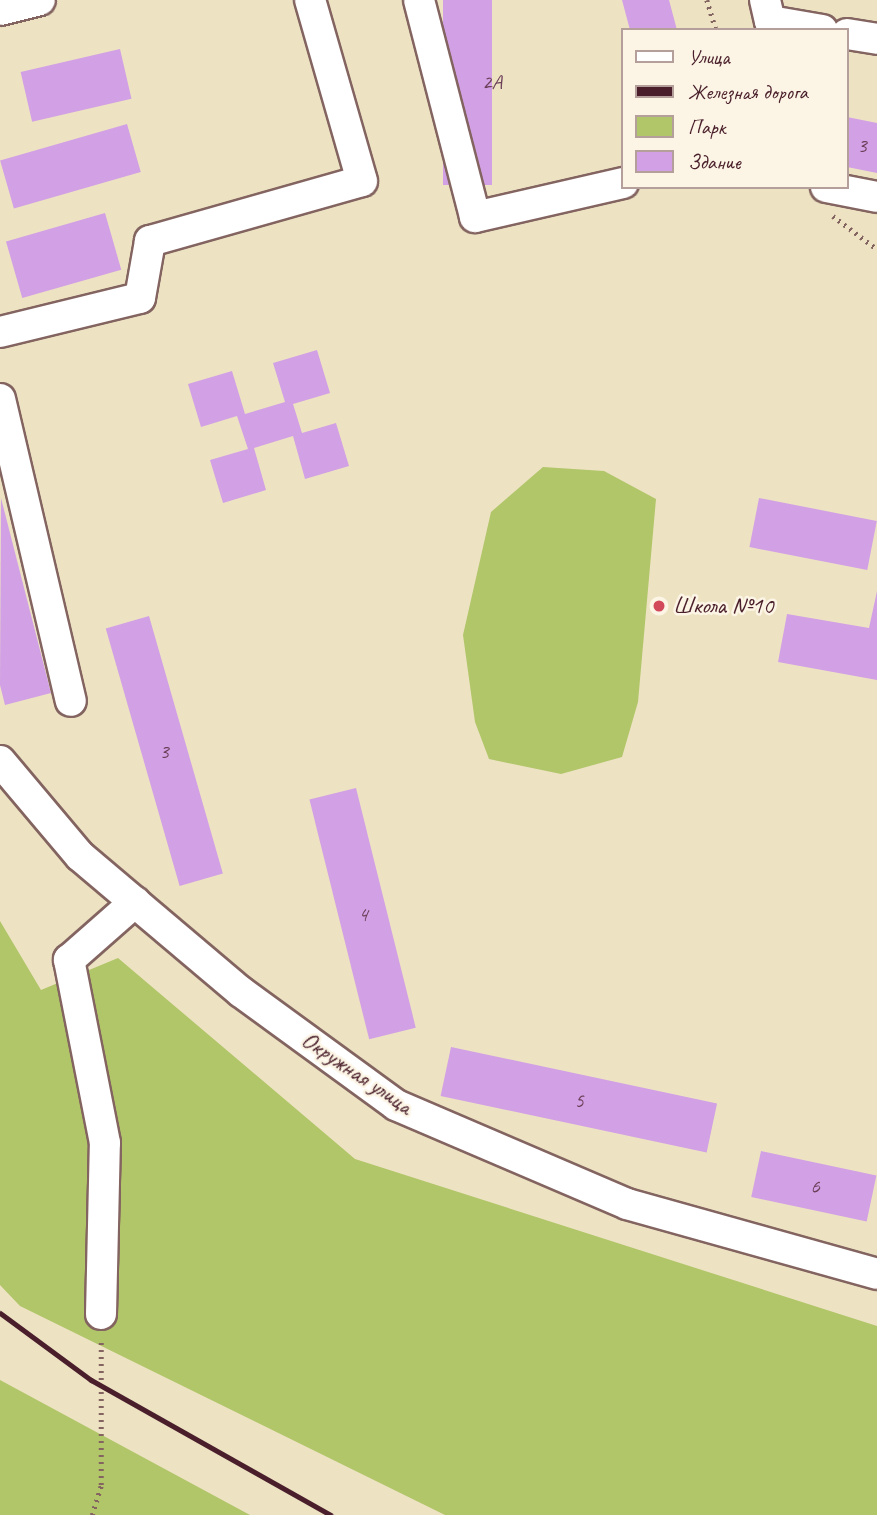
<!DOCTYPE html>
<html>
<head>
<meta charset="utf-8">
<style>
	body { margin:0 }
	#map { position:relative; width:877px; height:1515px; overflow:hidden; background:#ede3c3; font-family:Caveat,sans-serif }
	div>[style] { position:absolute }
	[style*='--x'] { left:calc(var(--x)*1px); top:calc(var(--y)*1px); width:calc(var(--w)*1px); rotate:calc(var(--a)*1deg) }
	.green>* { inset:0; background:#b1c569 }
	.building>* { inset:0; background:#d2a0e4; transform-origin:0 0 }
	.path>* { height:4.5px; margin-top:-2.25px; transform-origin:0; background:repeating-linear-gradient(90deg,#836460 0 2px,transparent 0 7px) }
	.roads { filter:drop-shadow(2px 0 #836460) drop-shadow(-2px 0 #836460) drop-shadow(0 2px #836460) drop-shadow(0 -2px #836460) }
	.minor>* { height:30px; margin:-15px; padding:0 15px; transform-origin:15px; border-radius:15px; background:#fff }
	.rail>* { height:5px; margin:-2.5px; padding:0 2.5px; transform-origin:2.5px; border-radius:2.5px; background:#4a1f2b }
	.dots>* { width:19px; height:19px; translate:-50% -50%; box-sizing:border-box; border:4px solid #fcf5e5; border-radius:50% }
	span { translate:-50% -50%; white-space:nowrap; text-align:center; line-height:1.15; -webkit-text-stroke:5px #fcf5e5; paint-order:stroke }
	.number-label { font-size:21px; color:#6c3f59 }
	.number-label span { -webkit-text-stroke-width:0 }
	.poi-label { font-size:24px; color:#4a1f2b }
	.left { translate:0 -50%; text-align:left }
	.street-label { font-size:24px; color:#4a1f2b }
	.legend { position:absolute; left:621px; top:28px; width:228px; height:161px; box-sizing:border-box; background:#fcf5e5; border:2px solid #b59f9b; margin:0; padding:9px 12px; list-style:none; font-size:21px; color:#4a1f2b }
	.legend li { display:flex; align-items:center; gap:14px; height:35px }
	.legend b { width:35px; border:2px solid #b59f9b }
</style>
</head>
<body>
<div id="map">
	<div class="green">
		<i style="clip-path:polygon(543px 467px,604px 471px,656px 499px,638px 702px,622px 757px,561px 774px,489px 759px,475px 722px,463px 635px,491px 512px)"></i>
		<i style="clip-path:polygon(0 921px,41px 990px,118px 958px,355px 1159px,877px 1326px,877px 1515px,445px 1515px,20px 1306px,0 1285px)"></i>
		<i style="clip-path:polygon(0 1380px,250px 1515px,0 1515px)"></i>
	</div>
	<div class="building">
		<i style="left:443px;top:0;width:49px;height:185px"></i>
		<i style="clip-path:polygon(622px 0,669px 0,677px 30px,630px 30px)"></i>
		<i style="left:120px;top:49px;width:51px;height:102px;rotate:77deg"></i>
		<i style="clip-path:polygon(847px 117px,877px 123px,877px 173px,847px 167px)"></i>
		<i style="left:127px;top:124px;width:50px;height:132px;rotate:74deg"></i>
		<i style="left:105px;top:213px;width:59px;height:103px;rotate:74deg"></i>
		<i style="clip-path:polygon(317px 350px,330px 393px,293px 404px,302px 433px,336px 423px,349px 466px,305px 479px,293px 436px,254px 448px,266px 490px,223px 503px,210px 460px,248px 449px,237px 416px,201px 427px,188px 384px,232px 371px,245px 414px,285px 402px,273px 363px)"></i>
		<i style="clip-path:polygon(1px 498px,51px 693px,5px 705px,0 685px)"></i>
		<i style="left:759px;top:498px;width:120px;height:50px;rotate:11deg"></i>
		<i style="clip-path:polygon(877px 591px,877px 680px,778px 662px,787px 614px,869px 628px)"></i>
		<i style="left:149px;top:616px;width:268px;height:45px;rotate:74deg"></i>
		<i style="left:356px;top:788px;width:247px;height:48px;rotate:76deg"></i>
		<i style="left:451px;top:1047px;width:272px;height:50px;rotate:12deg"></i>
		<i style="left:761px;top:1151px;width:118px;height:47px;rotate:12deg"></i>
	</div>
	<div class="path">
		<i style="--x:707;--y:0;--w:31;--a:73"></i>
		<i style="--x:833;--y:216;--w:55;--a:36.9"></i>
		<i style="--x:92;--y:1515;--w:31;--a:-73"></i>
		<i style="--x:101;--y:1485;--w:146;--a:-90"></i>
	</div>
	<div class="roads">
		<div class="minor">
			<i style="--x:419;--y:0;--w:224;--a:75.5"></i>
			<i style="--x:475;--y:217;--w:152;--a:-12.9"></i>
			<i style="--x:765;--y:0;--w:22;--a:77"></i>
			<i style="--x:770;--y:21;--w:53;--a:9.8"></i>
			<i style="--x:0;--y:10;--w:41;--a:-14"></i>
			<i style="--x:847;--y:34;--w:30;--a:9"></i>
			<i style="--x:826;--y:187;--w:52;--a:11.1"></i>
			<i style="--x:0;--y:332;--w:144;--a:-13.7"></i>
			<i style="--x:140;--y:298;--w:58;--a:-80"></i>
			<i style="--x:150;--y:241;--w:220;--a:-15.8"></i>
			<i style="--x:362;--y:181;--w:188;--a:-106"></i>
			<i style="--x:0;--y:399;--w:310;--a:76.8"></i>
			<i style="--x:0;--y:761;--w:124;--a:49.9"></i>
			<i style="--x:80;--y:856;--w:211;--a:40.2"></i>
			<i style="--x:241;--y:992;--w:192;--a:36.1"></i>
			<i style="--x:396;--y:1105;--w:251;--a:23.2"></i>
			<i style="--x:627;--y:1204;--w:260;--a:15.6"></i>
			<i style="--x:101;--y:1314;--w:171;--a:-88.7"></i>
			<i style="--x:105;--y:1143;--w:187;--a:-101.1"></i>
			<i style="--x:69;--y:960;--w:88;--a:-41.3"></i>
		</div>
	</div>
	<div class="rail">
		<i style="--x:0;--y:1313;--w:113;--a:36.4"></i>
		<i style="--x:91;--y:1380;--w:275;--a:29.4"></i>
	</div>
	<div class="dots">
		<i style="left:659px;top:606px;background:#d1495b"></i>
	</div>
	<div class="number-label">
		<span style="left:492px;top:82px">2А</span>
		<span style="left:862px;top:145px">3</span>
		<span style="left:164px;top:751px">3</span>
		<span style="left:363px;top:914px">4</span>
		<span style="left:579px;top:1100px">5</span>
		<span style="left:815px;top:1186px">6</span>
	</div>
	<div class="poi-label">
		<span class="left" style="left:673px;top:606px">Школа №10</span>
	</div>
	<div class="street-label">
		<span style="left:357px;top:1073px;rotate:34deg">Окружная улица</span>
	</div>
	<ul class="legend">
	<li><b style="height:9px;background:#fff"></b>Улица</li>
	<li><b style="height:9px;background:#4a1f2b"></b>Железная дорога</li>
	<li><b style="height:19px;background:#b1c569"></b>Парк</li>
	<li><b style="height:19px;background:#d2a0e4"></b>Здание</li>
	</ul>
</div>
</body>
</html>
